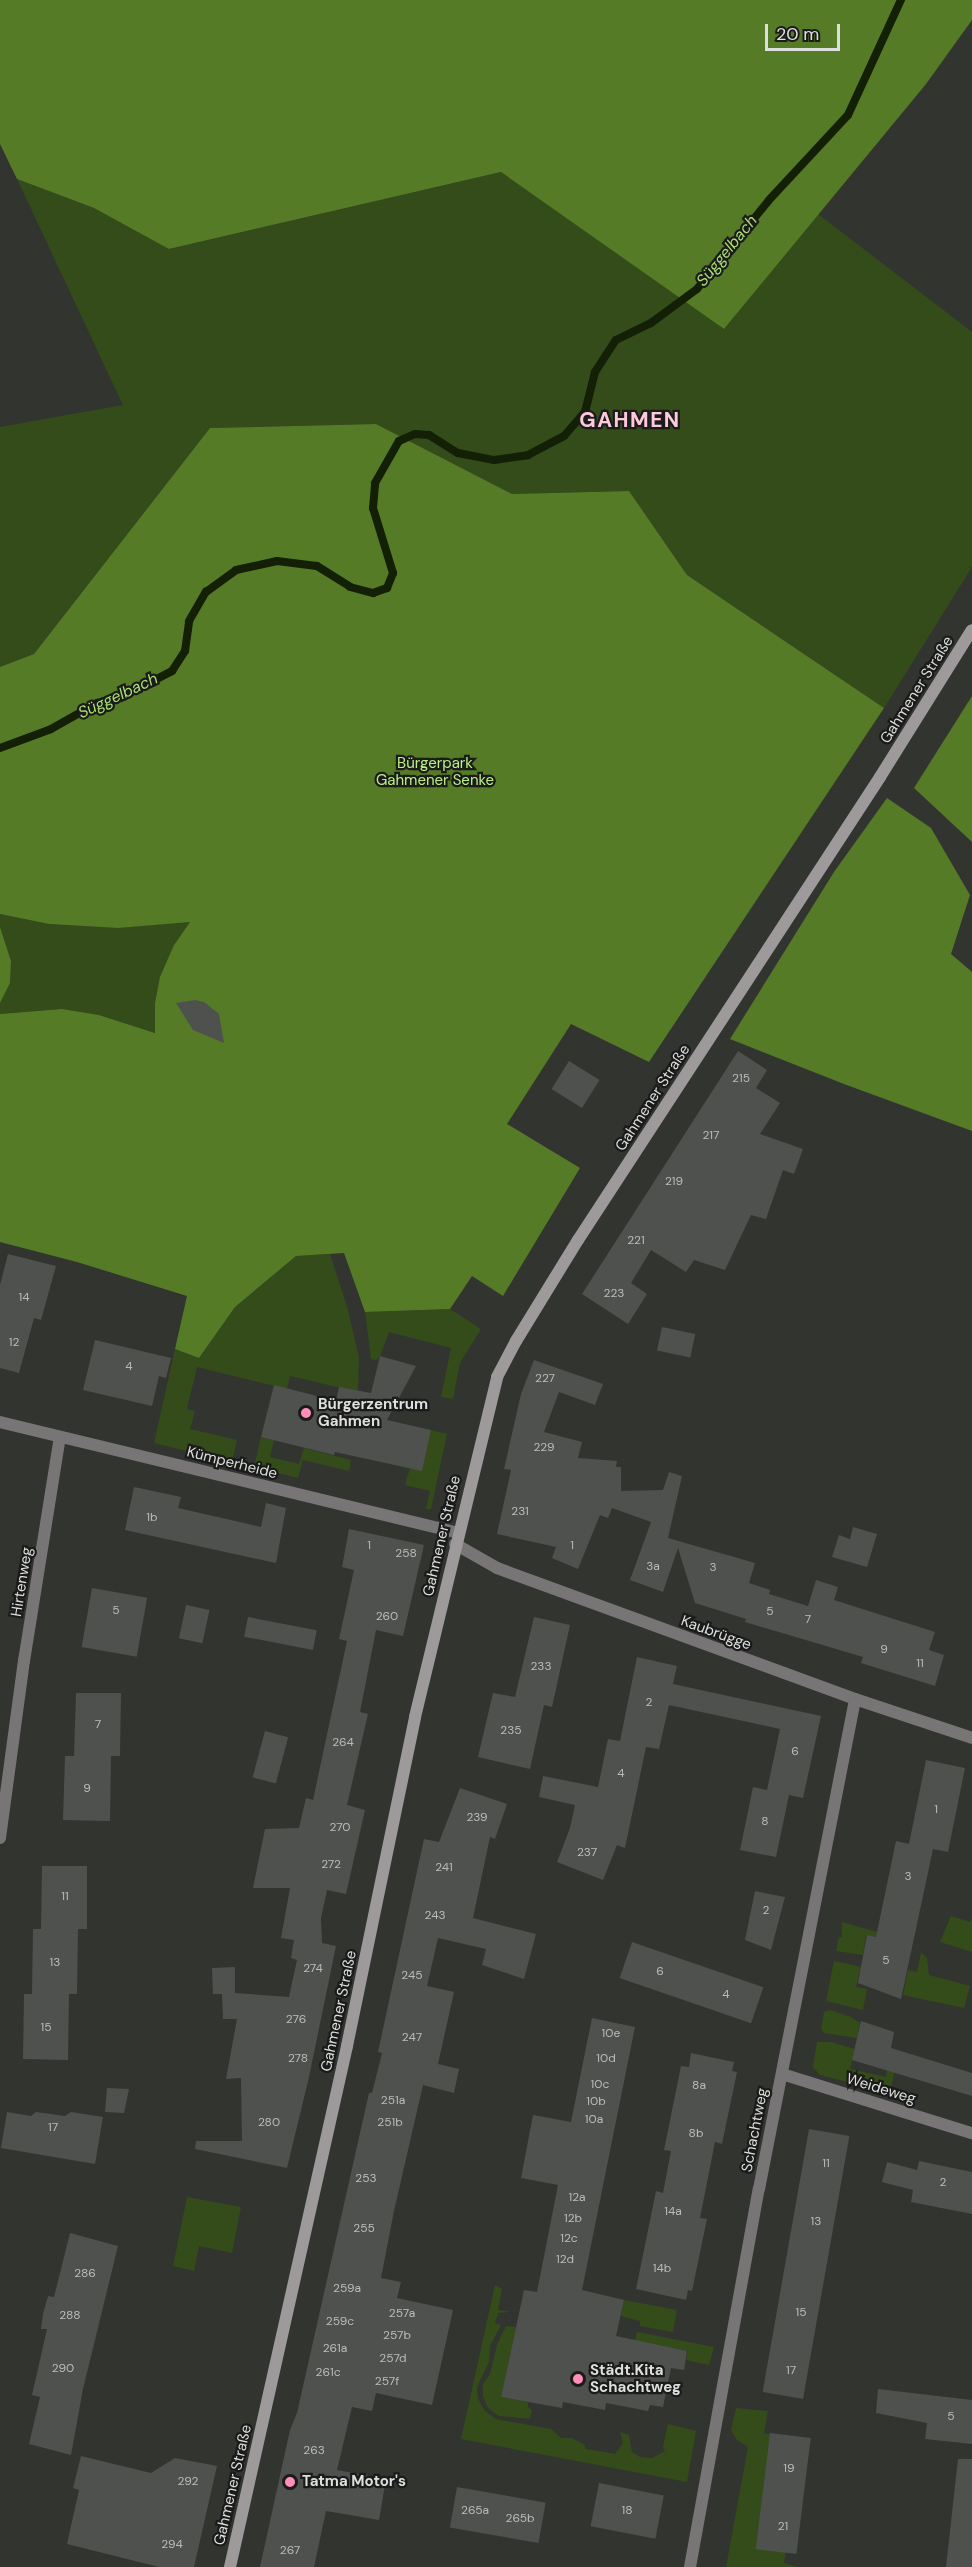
<!DOCTYPE html>
<html>
<head>
<meta charset="utf-8">
<style>
	body { margin:0 }
	#map { position:relative; width:972px; height:2567px; overflow:hidden; background:#323430; font-family:"DM Sans",sans-serif }
	div>[style] { position:absolute }
	[style*='--x'] { left:calc(var(--x)*1px); top:calc(var(--y)*1px); width:calc(var(--w)*1px); rotate:calc(var(--a)*1deg) }
	.green>* { inset:0; background:#344c19 }
	.forest>* { inset:0; background:#557b27 }
	.stream>* { height:8px; margin:-4px; padding:0 4px; transform-origin:4px; border-radius:4px; background:#142006 }
	.building>* { inset:0; background:#4f514e; transform-origin:0 0 }
	.minor>* { height:12px; margin:-6px; padding:0 6px; transform-origin:6px; border-radius:6px; background:#787576 }
	.secondary>* { height:12px; margin:-6px; padding:0 6px; transform-origin:6px; border-radius:6px; background:#9e9a9b }
	.dots>* { width:16px; height:16px; translate:-50% -50%; box-sizing:border-box; border:3px solid #1a1b1a; border-radius:50% }
	span { translate:-50% -50%; white-space:nowrap; text-align:center; line-height:1.15; -webkit-text-stroke:4.5px #1a1b1a; paint-order:stroke }
	.number-label { font-size:12px; color:#babcb8 }
	.number-label span { -webkit-text-stroke-width:0 }
	.street-label { font-size:15px; color:#dddfdc }
	.park-label { font-size:15px; color:#bbf183 }
	.poi-label { font-size:15px; color:#dddfdc; font-weight:700 }
	.left { translate:0 -50%; text-align:left }
	.water-label { font-size:16px; color:#aadf71; font-style:italic }
	.district-label { font-size:21px; color:#fccadb; font-weight:700; letter-spacing:1.5px }
	.scale { position:absolute; left:765px; top:24px; width:75px; height:27px; box-sizing:border-box; border:3px solid #dddfdc; border-top:0; padding-left:8px; font-size:18px; line-height:21px; white-space:nowrap; color:#dddfdc; -webkit-text-stroke:4px #1a1b1a; paint-order:stroke }
</style>
</head>
<body>
<div id="map">
	<div class="green">
		<i style="clip-path:polygon(502px 172px,724px 329px,818px 214px,972px 332px,972px 567px,884px 708px,687px 575px,629px 491px,512px 494px,376px 424px,210px 428px,34px 654px,0 667px,0 427px,123px 405px,17px 179px,94px 208px,170px 249px)"></i>
		<i style="clip-path:polygon(0 914px,49px 924px,118px 928px,191px 921px,174px 945px,155px 1003px,156px 1033px,99px 1015px,62px 1009px,0 1014px,0 1003px,10px 983px,11px 961px,0 927px)"></i>
		<i style="clip-path:polygon(330px 1254px,348px 1310px,359px 1358px,358px 1392px,290px 1376px,287px 1389px,197px 1367px,187px 1409px,195px 1411px,190px 1429px,237px 1440px,232px 1462px,154px 1443px,175px 1349px,199px 1358px,235px 1307px,296px 1256px)"></i>
		<i style="clip-path:polygon(450px 1309px,481px 1329px,460px 1363px,453px 1399px,441px 1397px,451px 1348px,389px 1332px,380px 1356px,376px 1360px,371px 1359px,365px 1312px)"></i>
		<i style="clip-path:polygon(431px 1430px,447px 1434px,431px 1509px,426px 1509px,430px 1491px,405px 1485px,410px 1468px,422px 1470px)"></i>
		<i style="clip-path:polygon(261px 1437px,274px 1440px,270px 1457px,299px 1464px,304px 1448px,351px 1460px,349px 1471px,303px 1460px,298px 1478px,254px 1467px)"></i>
		<i style="clip-path:polygon(951px 1916px,970px 1922px,972px 1918px,972px 1952px,940px 1942px)"></i>
		<i style="clip-path:polygon(842px 1922px,902px 1939px,903px 1942px,866px 1935px,863px 1955px,836px 1951px,839px 1937px,842px 1937px)"></i>
		<i style="clip-path:polygon(921px 1952px,927px 1958px,929px 1975px,970px 1986px,964px 2008px,903px 1995px,908px 1970px,917px 1972px)"></i>
		<i style="clip-path:polygon(834px 1961px,861px 1967px,856px 1987px,867px 1989px,863px 2010px,826px 2001px)"></i>
		<i style="clip-path:polygon(830px 2010px,851px 2017px,860px 2023px,857px 2038px,824px 2033px,821px 2029px,824px 2012px)"></i>
		<i style="clip-path:polygon(817px 2042px,831px 2042px,855px 2049px,850px 2069px,886px 2077px,890px 2052px,898px 2054px,890px 2093px,820px 2075px,813px 2067px)"></i>
		<i style="clip-path:polygon(187px 2197px,241px 2207px,232px 2253px,199px 2246px,194px 2271px,173px 2266px)"></i>
		<i style="clip-path:polygon(495px 2285px,502px 2289px,498px 2310px,511px 2312px,498px 2313px,495px 2323px,501px 2325px,490px 2346px,489px 2362px,477px 2387px,478px 2399px,485px 2411px,496px 2419px,551px 2429px,561px 2438px,571px 2438px,584px 2444px,586px 2449px,615px 2454px,623px 2443px,620px 2432px,629px 2435px,632px 2452px,640px 2457px,652px 2458px,665px 2451px,663px 2447px,668px 2424px,696px 2431px,687px 2482px,461px 2439px)"></i>
		<i style="clip-path:polygon(624px 2300px,677px 2310px,673px 2332px,640px 2326px,640px 2321px,621px 2316px)"></i>
		<i style="clip-path:polygon(506px 2326px,516px 2327px,501px 2397px,528px 2402px,528px 2407px,532px 2410px,530px 2419px,499px 2416px,488px 2408px,483px 2396px,483px 2384px,490px 2374px,497px 2345px)"></i>
		<i style="clip-path:polygon(637px 2332px,714px 2347px,709px 2365px,686px 2360px,688px 2351px,635px 2341px)"></i>
		<i style="clip-path:polygon(736px 2408px,768px 2411px,764px 2433px,775px 2435px,768px 2447px,767px 2461px,770px 2476px,765px 2476px,758px 2549px,786px 2552px,784px 2563px,798px 2567px,726px 2567px,748px 2447px,737px 2440px,731px 2430px)"></i>
	</div>
	<div class="forest">
		<i style="clip-path:polygon(0 0,972px 0,972px 20px,926px 84px,724px 329px,501px 172px,169px 249px,94px 208px,17px 179px,0 144px)"></i>
		<i style="clip-path:polygon(376px 424px,512px 494px,629px 491px,687px 575px,884px 708px,649px 1062px,571px 1024px,507px 1124px,580px 1168px,503px 1296px,472px 1276px,450px 1309px,365px 1312px,344px 1253px,296px 1256px,235px 1307px,199px 1358px,175px 1349px,187px 1296px,77px 1262px,0 1242px,0 1014px,62px 1009px,99px 1015px,155px 1033px,155px 1003px,160px 977px,174px 945px,190px 922px,118px 928px,49px 924px,0 914px,0 667px,34px 654px,210px 428px)"></i>
		<i style="clip-path:polygon(972px 696px,972px 842px,914px 788px)"></i>
		<i style="clip-path:polygon(887px 798px,931px 828px,970px 895px,951px 954px,972px 972px,972px 1131px,844px 1084px,730px 1039px,834px 872px)"></i>
		<i style="clip-path:polygon(0 927px,11px 961px,10px 983px,0 1003px)"></i>
	</div>
	<div class="stream">
		<i style="--x:0;--y:748;--w:54;--a:-20.4"></i>
		<i style="--x:51;--y:729;--w:53;--a:-29.5"></i>
		<i style="--x:97;--y:703;--w:32;--a:-16"></i>
		<i style="--x:128;--y:694;--w:50;--a:-27.6"></i>
		<i style="--x:172;--y:671;--w:24;--a:-57"></i>
		<i style="--x:185;--y:651;--w:30;--a:-82"></i>
		<i style="--x:189;--y:621;--w:34;--a:-60"></i>
		<i style="--x:206;--y:592;--w:37;--a:-36"></i>
		<i style="--x:236;--y:570;--w:42;--a:-12.4"></i>
		<i style="--x:277;--y:561;--w:40;--a:7.1"></i>
		<i style="--x:317;--y:566;--w:39;--a:32"></i>
		<i style="--x:350;--y:587;--w:24;--a:15"></i>
		<i style="--x:373;--y:593;--w:15;--a:-20"></i>
		<i style="--x:387;--y:588;--w:16;--a:-68"></i>
		<i style="--x:393;--y:573;--w:68;--a:-107.1"></i>
		<i style="--x:373;--y:508;--w:25;--a:-85"></i>
		<i style="--x:375;--y:483;--w:48;--a:-60.3"></i>
		<i style="--x:399;--y:441;--w:17;--a:-24"></i>
		<i style="--x:415;--y:434;--w:14;--a:4"></i>
		<i style="--x:429;--y:435;--w:34;--a:32"></i>
		<i style="--x:458;--y:453;--w:37;--a:11"></i>
		<i style="--x:494;--y:460;--w:34;--a:-8"></i>
		<i style="--x:528;--y:455;--w:41;--a:-27.8"></i>
		<i style="--x:564;--y:436;--w:32;--a:-49"></i>
		<i style="--x:585;--y:412;--w:41;--a:-76"></i>
		<i style="--x:595;--y:372;--w:38;--a:-57"></i>
		<i style="--x:616;--y:340;--w:39;--a:-26"></i>
		<i style="--x:651;--y:323;--w:57;--a:-36.5"></i>
		<i style="--x:697;--y:289;--w:114;--a:-51"></i>
		<i style="--x:769;--y:200;--w:116;--a:-47.1"></i>
		<i style="--x:848;--y:115;--w:127;--a:-65.3"></i>
	</div>
	<div class="building">
		<i style="clip-path:polygon(195px 1000px,204px 1002px,219px 1014px,224px 1043px,193px 1030px,176px 1003px)"></i>
		<i style="clip-path:polygon(738px 1051px,767px 1070px,756px 1088px,780px 1103px,760px 1134px,803px 1149px,794px 1174px,783px 1170px,766px 1219px,751px 1215px,725px 1270px,694px 1260px,686px 1272px,651px 1250px,631px 1283px,647px 1294px,628px 1324px,582px 1294px)"></i>
		<i style="left:569px;top:1061px;width:36px;height:33px;rotate:32deg"></i>
		<i style="clip-path:polygon(8px 1254px,56px 1266px,41px 1320px,34px 1318px,19px 1373px,0 1368px,0 1285px)"></i>
		<i style="left:662px;top:1327px;width:34px;height:24px;rotate:12deg"></i>
		<i style="clip-path:polygon(95px 1340px,171px 1358px,166px 1378px,159px 1376px,152px 1406px,83px 1390px)"></i>
		<i style="clip-path:polygon(380px 1356px,416px 1366px,387px 1420px,431px 1430px,422px 1471px,335px 1452px,334px 1455px,261px 1437px,274px 1385px,336px 1401px,339px 1387px,371px 1393px)"></i>
		<i style="clip-path:polygon(534px 1360px,603px 1384px,595px 1405px,559px 1392px,544px 1432px,582px 1442px,578px 1458px,617px 1461px,616px 1467px,621px 1467px,621px 1491px,663px 1490px,669px 1472px,682px 1476px,668px 1538px,755px 1563px,749px 1583px,770px 1590px,769px 1594px,808px 1606px,816px 1580px,838px 1587px,834px 1600px,935px 1632px,929px 1650px,944px 1655px,935px 1686px,861px 1663px,863px 1657px,745px 1622px,746px 1619px,695px 1603px,678px 1548px,663px 1592px,630px 1580px,651px 1522px,612px 1508px,608px 1518px,600px 1515px,578px 1569px,552px 1558px,556px 1547px,497px 1534px,511px 1470px,504px 1469px,521px 1394px)"></i>
		<i style="clip-path:polygon(134px 1487px,181px 1497px,178px 1508px,261px 1527px,266px 1503px,286px 1508px,276px 1563px,125px 1530px)"></i>
		<i style="clip-path:polygon(853px 1527px,877px 1534px,867px 1567px,832px 1557px,839px 1535px,850px 1539px)"></i>
		<i style="clip-path:polygon(349px 1529px,424px 1545px,403px 1636px,376px 1630px,360px 1712px,368px 1714px,347px 1805px,365px 1810px,346px 1894px,327px 1890px,321px 1918px,322px 1943px,336px 1946px,309px 2077px,287px 2168px,195px 2149px,196px 2141px,242px 2141px,241px 2078px,226px 2079px,237px 2019px,223px 2019px,222px 1994px,213px 1994px,212px 1968px,235px 1967px,235px 1993px,289px 1997px,297px 1960px,291px 1958px,294px 1940px,281px 1938px,290px 1888px,253px 1888px,265px 1829px,299px 1828px,306px 1798px,313px 1800px,347px 1641px,339px 1639px,354px 1570px,342px 1567px)"></i>
		<i style="left:92px;top:1588px;width:56px;height:60px;rotate:10deg"></i>
		<i style="left:186px;top:1605px;width:24px;height:34px;rotate:12deg"></i>
		<i style="left:248px;top:1617px;width:70px;height:20px;rotate:11deg"></i>
		<i style="clip-path:polygon(534px 1617px,570px 1625px,552px 1707px,544px 1705px,530px 1769px,478px 1757px,493px 1693px,515px 1697px)"></i>
		<i style="clip-path:polygon(637px 1657px,677px 1666px,673px 1684px,821px 1716px,803px 1798px,789px 1795px,776px 1857px,740px 1850px,753px 1787px,767px 1790px,780px 1729px,669px 1705px,659px 1749px,646px 1747px,625px 1848px,617px 1845px,603px 1880px,557px 1862px,570px 1828px,575px 1805px,539px 1797px,543px 1776px,598px 1787px,608px 1739px,620px 1741px)"></i>
		<i style="clip-path:polygon(76px 1693px,121px 1693px,120px 1756px,111px 1756px,110px 1821px,63px 1820px,65px 1756px,74px 1756px)"></i>
		<i style="left:265px;top:1731px;width:24px;height:48px;rotate:15deg"></i>
		<i style="clip-path:polygon(926px 1760px,965px 1768px,948px 1852px,933px 1849px,901px 1999px,858px 1983px,867px 1935px,876px 1937px,896px 1841px,909px 1844px)"></i>
		<i style="clip-path:polygon(460px 1788px,507px 1804px,495px 1839px,490px 1837px,473px 1918px,536px 1934px,524px 1979px,482px 1965px,486px 1949px,438px 1938px,427px 1986px,454px 1992px,438px 2064px,459px 2069px,454px 2093px,423px 2085px,394px 2211px,381px 2278px,401px 2282px,397px 2298px,453px 2310px,432px 2405px,376px 2393px,372px 2411px,352px 2407px,337px 2470px,386px 2479px,379px 2520px,326px 2511px,314px 2567px,260px 2567px,290px 2430px,297px 2413px,369px 2093px,372px 2093px,382px 2053px,378px 2052px,424px 1839px,439px 1842px)"></i>
		<i style="clip-path:polygon(42px 1866px,87px 1866px,87px 1929px,78px 1929px,77px 1994px,69px 1994px,68px 2060px,23px 2059px,24px 1994px,32px 1994px,33px 1929px,41px 1929px)"></i>
		<i style="clip-path:polygon(755px 1891px,785px 1897px,771px 1950px,745px 1940px)"></i>
		<i style="left:632px;top:1942px;width:139px;height:38px;rotate:19deg"></i>
		<i style="clip-path:polygon(592px 2018px,635px 2027px,582px 2290px,624px 2300px,616px 2336px,687px 2351px,684px 2370px,671px 2368px,663px 2407px,650px 2405px,648px 2411px,606px 2403px,605px 2410px,563px 2402px,562px 2408px,501px 2397px,524px 2290px,537px 2292px,558px 2185px,521px 2178px,533px 2115px,571px 2122px)"></i>
		<i style="clip-path:polygon(861px 2021px,894px 2032px,891px 2048px,972px 2073px,972px 2096px,852px 2060px)"></i>
		<i style="clip-path:polygon(691px 2053px,734px 2062px,732px 2071px,737px 2072px,722px 2144px,715px 2142px,700px 2218px,707px 2219px,692px 2291px,688px 2290px,686px 2300px,636px 2289px,656px 2191px,663px 2193px,671px 2151px,664px 2150px,681px 2066px,689px 2067px)"></i>
		<i style="clip-path:polygon(107px 2088px,129px 2089px,124px 2113px,105px 2112px)"></i>
		<i style="clip-path:polygon(7px 2112px,31px 2116px,36px 2112px,65px 2116px,71px 2112px,103px 2117px,95px 2164px,1px 2148px)"></i>
		<i style="left:809px;top:2129px;width:41px;height:267px;rotate:10deg"></i>
		<i style="clip-path:polygon(919px 2161px,972px 2172px,972px 2214px,911px 2202px,913px 2190px,882px 2182px,887px 2162px,917px 2170px)"></i>
		<i style="clip-path:polygon(70px 2233px,118px 2246px,83px 2389px,71px 2455px,29px 2444px,40px 2397px,32px 2395px,47px 2329px,41px 2329px,43px 2314px,48px 2296px,54px 2297px)"></i>
		<i style="clip-path:polygon(878px 2389px,972px 2400px,972px 2444px,925px 2439px,927px 2423px,876px 2413px)"></i>
		<i style="left:770px;top:2433px;width:41px;height:117px;rotate:7deg"></i>
		<i style="clip-path:polygon(81px 2456px,151px 2473px,175px 2458px,217px 2466px,194px 2567px,159px 2567px,67px 2544px,79px 2490px,73px 2488px)"></i>
		<i style="clip-path:polygon(958px 2459px,972px 2459px,972px 2567px,946px 2567px)"></i>
		<i style="left:599px;top:2483px;width:66px;height:44px;rotate:11deg"></i>
		<i style="left:457px;top:2487px;width:90px;height:41px;rotate:10deg"></i>
	</div>
	<div class="minor">
		<i style="--x:0;--y:1422;--w:471;--a:13.6"></i>
		<i style="--x:455;--y:1544;--w:48;--a:29.7"></i>
		<i style="--x:497;--y:1568;--w:381;--a:20.1"></i>
		<i style="--x:855;--y:1699;--w:123;--a:18.4"></i>
		<i style="--x:0;--y:1838;--w:179;--a:-82.3"></i>
		<i style="--x:24;--y:1661;--w:227;--a:-80.9"></i>
		<i style="--x:782;--y:2074;--w:199;--a:17.3"></i>
		<i style="--x:690;--y:2567;--w:384;--a:-79.7"></i>
		<i style="--x:759;--y:2189;--w:499;--a:-78.9"></i>
	</div>
	<div class="secondary">
		<i style="--x:230;--y:2567;--w:534;--a:-77.34"></i>
		<i style="--x:347;--y:2046;--w:336;--a:-78.3"></i>
		<i style="--x:415;--y:1717;--w:350;--a:-76.4"></i>
		<i style="--x:497;--y:1377;--w:41;--a:-62.2"></i>
		<i style="--x:516;--y:1341;--w:119;--a:-58.5"></i>
		<i style="--x:578;--y:1240;--w:553;--a:-56.88"></i>
		<i style="--x:880;--y:777;--w:173;--a:-58"></i>
	</div>
	<div class="dots">
		<i style="left:306px;top:1413px;background:#ff8ebb"></i>
		<i style="left:578px;top:2379px;background:#ff8ebb"></i>
		<i style="left:290px;top:2482px;background:#ff8ebb"></i>
	</div>
	<div class="number-label">
		<span style="left:741px;top:1079px">215</span>
		<span style="left:711px;top:1136px">217</span>
		<span style="left:674px;top:1182px">219</span>
		<span style="left:636px;top:1241px">221</span>
		<span style="left:614px;top:1294px">223</span>
		<span style="left:24px;top:1298px">14</span>
		<span style="left:14px;top:1343px">12</span>
		<span style="left:129px;top:1367px">4</span>
		<span style="left:545px;top:1379px">227</span>
		<span style="left:544px;top:1448px">229</span>
		<span style="left:520px;top:1512px">231</span>
		<span style="left:152px;top:1518px">1b</span>
		<span style="left:369px;top:1546px">1</span>
		<span style="left:572px;top:1546px">1</span>
		<span style="left:406px;top:1554px">258</span>
		<span style="left:653px;top:1567px">3a</span>
		<span style="left:713px;top:1568px">3</span>
		<span style="left:116px;top:1611px">5</span>
		<span style="left:770px;top:1612px">5</span>
		<span style="left:387px;top:1617px">260</span>
		<span style="left:808px;top:1620px">7</span>
		<span style="left:884px;top:1650px">9</span>
		<span style="left:920px;top:1664px">11</span>
		<span style="left:541px;top:1667px">233</span>
		<span style="left:649px;top:1703px">2</span>
		<span style="left:98px;top:1725px">7</span>
		<span style="left:511px;top:1731px">235</span>
		<span style="left:343px;top:1743px">264</span>
		<span style="left:795px;top:1752px">6</span>
		<span style="left:621px;top:1774px">4</span>
		<span style="left:87px;top:1789px">9</span>
		<span style="left:936px;top:1810px">1</span>
		<span style="left:477px;top:1818px">239</span>
		<span style="left:765px;top:1822px">8</span>
		<span style="left:340px;top:1828px">270</span>
		<span style="left:587px;top:1853px">237</span>
		<span style="left:331px;top:1865px">272</span>
		<span style="left:444px;top:1868px">241</span>
		<span style="left:908px;top:1877px">3</span>
		<span style="left:65px;top:1897px">11</span>
		<span style="left:766px;top:1911px">2</span>
		<span style="left:435px;top:1916px">243</span>
		<span style="left:886px;top:1961px">5</span>
		<span style="left:55px;top:1963px">13</span>
		<span style="left:313px;top:1969px">274</span>
		<span style="left:660px;top:1972px">6</span>
		<span style="left:412px;top:1976px">245</span>
		<span style="left:726px;top:1995px">4</span>
		<span style="left:296px;top:2020px">276</span>
		<span style="left:46px;top:2028px">15</span>
		<span style="left:611px;top:2034px">10e</span>
		<span style="left:412px;top:2038px">247</span>
		<span style="left:298px;top:2059px">278</span>
		<span style="left:606px;top:2059px">10d</span>
		<span style="left:600px;top:2085px">10c</span>
		<span style="left:699px;top:2086px">8a</span>
		<span style="left:393px;top:2101px">251a</span>
		<span style="left:596px;top:2102px">10b</span>
		<span style="left:594px;top:2120px">10a</span>
		<span style="left:269px;top:2123px">280</span>
		<span style="left:390px;top:2123px">251b</span>
		<span style="left:53px;top:2128px">17</span>
		<span style="left:696px;top:2134px">8b</span>
		<span style="left:826px;top:2164px">11</span>
		<span style="left:366px;top:2179px">253</span>
		<span style="left:943px;top:2183px">2</span>
		<span style="left:577px;top:2198px">12a</span>
		<span style="left:673px;top:2212px">14a</span>
		<span style="left:573px;top:2219px">12b</span>
		<span style="left:816px;top:2222px">13</span>
		<span style="left:364px;top:2229px">255</span>
		<span style="left:569px;top:2239px">12c</span>
		<span style="left:565px;top:2260px">12d</span>
		<span style="left:662px;top:2269px">14b</span>
		<span style="left:85px;top:2274px">286</span>
		<span style="left:347px;top:2289px">259a</span>
		<span style="left:801px;top:2313px">15</span>
		<span style="left:402px;top:2314px">257a</span>
		<span style="left:70px;top:2316px">288</span>
		<span style="left:340px;top:2322px">259c</span>
		<span style="left:397px;top:2336px">257b</span>
		<span style="left:335px;top:2349px">261a</span>
		<span style="left:393px;top:2359px">257d</span>
		<span style="left:63px;top:2369px">290</span>
		<span style="left:791px;top:2371px">17</span>
		<span style="left:328px;top:2373px">261c</span>
		<span style="left:387px;top:2382px">257f</span>
		<span style="left:951px;top:2417px">5</span>
		<span style="left:314px;top:2451px">263</span>
		<span style="left:789px;top:2469px">19</span>
		<span style="left:188px;top:2482px">292</span>
		<span style="left:475px;top:2511px">265a</span>
		<span style="left:627px;top:2511px">18</span>
		<span style="left:520px;top:2519px">265b</span>
		<span style="left:783px;top:2527px">21</span>
		<span style="left:172px;top:2545px">294</span>
		<span style="left:290px;top:2551px">267</span>
	</div>
	<div class="street-label">
		<span style="left:917px;top:690px;rotate:-58deg">Gahmener Straße</span>
		<span style="left:653px;top:1098px;rotate:-57deg">Gahmener Straße</span>
		<span style="left:232px;top:1463px;rotate:14deg">Kümperheide</span>
		<span style="left:442px;top:1536px;rotate:-77deg">Gahmener Straße</span>
		<span style="left:22px;top:1582px;rotate:-81deg">Hirtenweg</span>
		<span style="left:716px;top:1633px;rotate:20deg">Kaubrügge</span>
		<span style="left:339px;top:2011px;rotate:-78deg">Gahmener Straße</span>
		<span style="left:881px;top:2089px;rotate:17deg">Weideweg</span>
		<span style="left:755px;top:2130px;rotate:-79deg">Schachtweg</span>
		<span style="left:233px;top:2485px;rotate:-77deg">Gahmener Straße</span>
	</div>
	<div class="park-label">
		<span style="left:435px;top:772px">Bürgerpark<br>Gahmener Senke</span>
	</div>
	<div class="poi-label">
		<span class="left" style="left:318px;top:1413px">Bürgerzentrum<br>Gahmen</span>
		<span class="left" style="left:590px;top:2379px">Städt.Kita<br>Schachtweg</span>
		<span class="left" style="left:302px;top:2482px">Tatma Motor's</span>
	</div>
	<div class="water-label">
		<span style="left:727px;top:251px;rotate:-51deg">Süggelbach</span>
		<span style="left:118px;top:696px;rotate:-25deg">Süggelbach</span>
	</div>
	<div class="district-label">
		<span style="left:630px;top:420px">GAHMEN</span>
	</div>
	<div class="scale">20 m</div>
</div>
</body>
</html>
